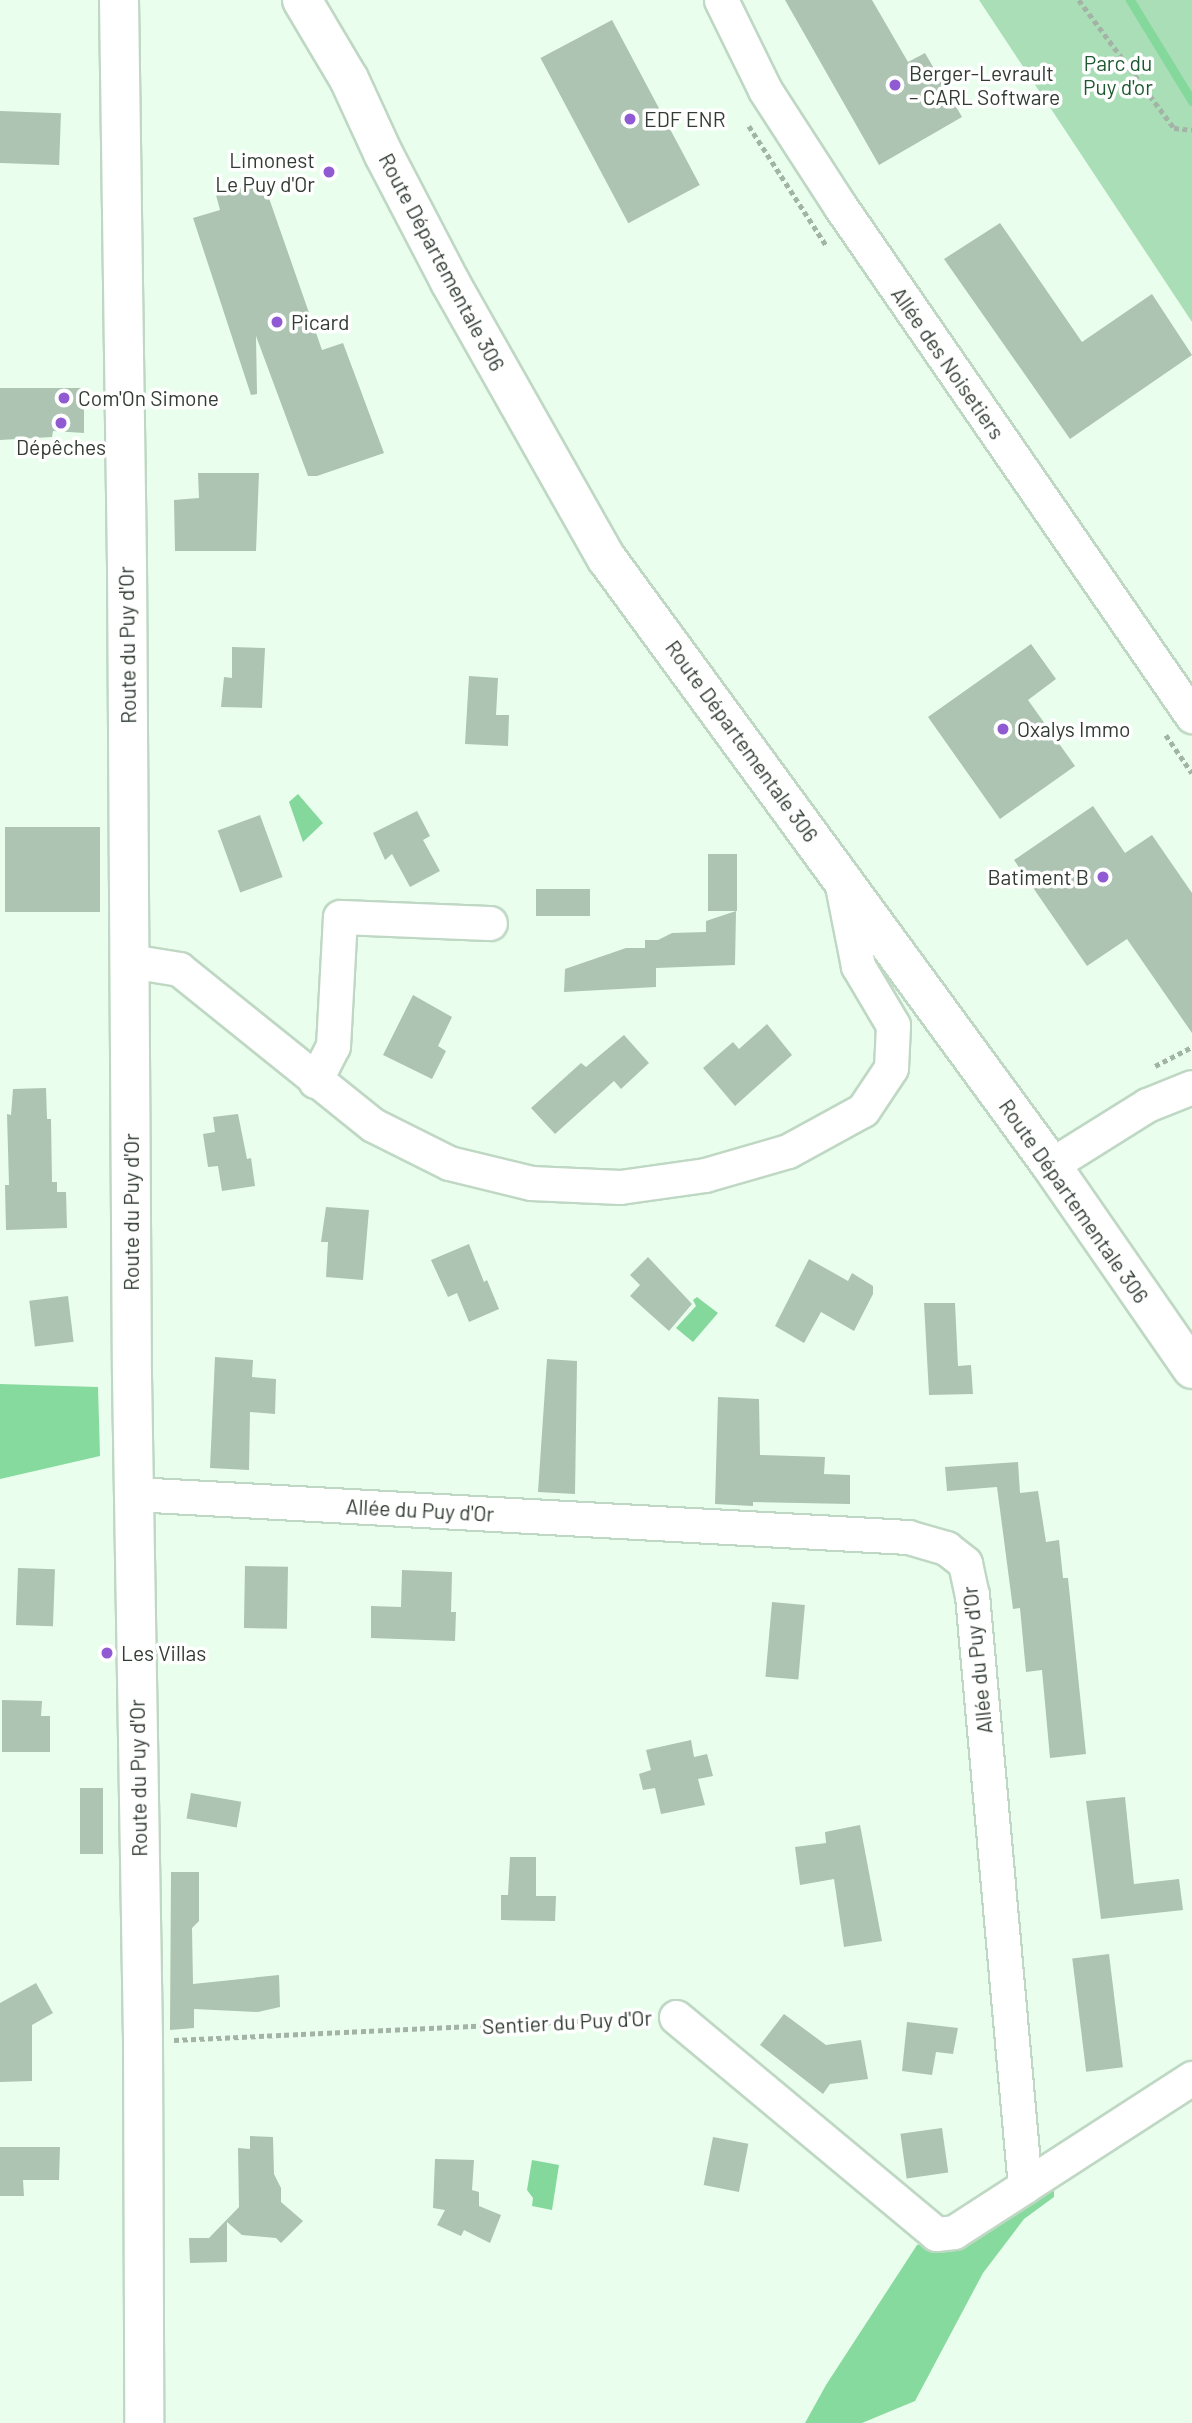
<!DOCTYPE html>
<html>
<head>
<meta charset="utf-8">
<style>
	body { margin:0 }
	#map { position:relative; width:1192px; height:2423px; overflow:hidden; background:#eafeee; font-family:Barlow,sans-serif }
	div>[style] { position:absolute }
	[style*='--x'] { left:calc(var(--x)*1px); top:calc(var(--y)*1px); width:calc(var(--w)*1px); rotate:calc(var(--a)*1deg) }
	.green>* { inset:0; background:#aadeb6 }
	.forest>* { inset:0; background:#87da9d }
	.water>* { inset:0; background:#85d89c }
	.stream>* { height:9px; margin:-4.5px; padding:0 4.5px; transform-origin:4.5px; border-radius:4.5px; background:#85d89c }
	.building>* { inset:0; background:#acc4b1; transform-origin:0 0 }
	.path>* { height:4.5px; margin-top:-2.25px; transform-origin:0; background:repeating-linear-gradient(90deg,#a3b3a6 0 5px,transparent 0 8.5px) }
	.roads { filter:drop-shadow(2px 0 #bfd8c4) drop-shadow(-2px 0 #bfd8c4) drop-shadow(0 2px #bfd8c4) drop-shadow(0 -2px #bfd8c4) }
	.minor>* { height:33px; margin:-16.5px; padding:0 16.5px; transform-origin:16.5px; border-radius:16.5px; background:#fff }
	.major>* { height:38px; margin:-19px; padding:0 19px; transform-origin:19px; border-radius:19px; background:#fff }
	.dots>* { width:19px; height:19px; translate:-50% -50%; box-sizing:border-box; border:4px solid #fff; border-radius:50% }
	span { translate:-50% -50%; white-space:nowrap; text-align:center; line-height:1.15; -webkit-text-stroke:7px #fff; paint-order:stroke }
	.park-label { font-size:21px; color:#1d5831 }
	.poi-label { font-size:21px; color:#323c34 }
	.left { translate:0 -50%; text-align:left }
	.right { translate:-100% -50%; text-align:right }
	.street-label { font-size:21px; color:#323c34 }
</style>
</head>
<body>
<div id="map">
	<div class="green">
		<i style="clip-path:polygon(979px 0,1192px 0,1192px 322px)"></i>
	</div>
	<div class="forest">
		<i style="clip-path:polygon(0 1384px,98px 1387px,100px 1456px,0 1479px)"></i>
		<i style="clip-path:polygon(1054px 2181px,1054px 2197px,1024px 2219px,983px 2273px,915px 2401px,862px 2423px,805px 2423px,826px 2385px,917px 2245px,981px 2231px)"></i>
	</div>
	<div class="water">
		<i style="clip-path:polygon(298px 794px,323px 823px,303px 842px,289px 802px)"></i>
		<i style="clip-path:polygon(697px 1297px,718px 1313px,693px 1342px,676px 1328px,696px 1306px,693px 1300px)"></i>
		<i style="clip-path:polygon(532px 2160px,559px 2165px,552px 2210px,532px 2206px,533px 2198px,527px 2190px)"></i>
	</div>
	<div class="stream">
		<i style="--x:1130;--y:0;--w:119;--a:58.5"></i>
	</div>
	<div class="building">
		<i style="clip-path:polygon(785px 0,872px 0,908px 62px,925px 53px,962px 117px,879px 165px)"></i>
		<i style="left:612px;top:20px;width:187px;height:81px;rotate:62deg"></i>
		<i style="left:0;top:111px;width:61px;height:52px;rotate:2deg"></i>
		<i style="clip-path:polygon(263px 181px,322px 350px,343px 343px,384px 453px,317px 476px,308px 476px,256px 336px,257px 394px,251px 395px,193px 218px,220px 210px,216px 195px)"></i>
		<i style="clip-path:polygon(1000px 223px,1082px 342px,1152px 294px,1192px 355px,1070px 439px,944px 259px)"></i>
		<i style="clip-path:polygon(0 388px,84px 388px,84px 433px,53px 431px,52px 437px,0 440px)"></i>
		<i style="clip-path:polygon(198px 473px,259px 473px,256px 551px,175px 551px,174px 500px,199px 498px)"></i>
		<i style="clip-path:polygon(1031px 644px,1056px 679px,1028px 700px,1075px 766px,1000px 819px,928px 717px)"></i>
		<i style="clip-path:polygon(232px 647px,265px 648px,262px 708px,221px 707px,224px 677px,232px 678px)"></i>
		<i style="clip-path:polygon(469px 676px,498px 678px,496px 715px,509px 715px,508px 746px,465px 744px)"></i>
		<i style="clip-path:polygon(1093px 806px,1125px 853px,1152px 835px,1192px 893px,1192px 1033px,1127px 939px,1087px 966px,1014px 860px)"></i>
		<i style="clip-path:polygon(417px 811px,430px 836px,423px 840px,440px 871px,410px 887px,392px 854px,385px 860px,373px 833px)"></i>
		<i style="left:260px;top:815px;width:66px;height:45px;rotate:70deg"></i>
		<i style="left:100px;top:827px;width:85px;height:95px;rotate:90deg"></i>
		<i style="left:708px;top:854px;width:29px;height:57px"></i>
		<i style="left:590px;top:889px;width:27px;height:54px;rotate:90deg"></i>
		<i style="clip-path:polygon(736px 911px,735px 965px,656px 968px,656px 987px,564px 992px,565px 969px,626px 948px,645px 948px,645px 940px,658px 940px,672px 933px,706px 932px,706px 921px)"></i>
		<i style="clip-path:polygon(413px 995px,452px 1017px,438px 1046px,446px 1051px,432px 1079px,383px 1055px)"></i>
		<i style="clip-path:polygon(767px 1024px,792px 1055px,735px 1106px,703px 1068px,733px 1042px,739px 1049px)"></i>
		<i style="clip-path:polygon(624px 1035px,649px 1063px,621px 1089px,614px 1081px,555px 1134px,531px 1108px,581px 1063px,586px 1067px)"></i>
		<i style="clip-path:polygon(46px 1088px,47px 1119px,51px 1119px,52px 1182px,57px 1182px,57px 1192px,66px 1192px,67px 1228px,6px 1230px,5px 1185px,9px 1185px,7px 1114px,11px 1115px,13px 1089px)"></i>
		<i style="clip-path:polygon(238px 1114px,247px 1159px,251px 1158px,255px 1186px,222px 1191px,218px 1166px,208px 1167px,203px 1134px,215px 1132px,213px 1117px)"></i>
		<i style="clip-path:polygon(326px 1207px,369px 1210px,363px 1280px,326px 1277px,328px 1242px,321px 1242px)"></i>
		<i style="clip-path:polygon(469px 1244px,484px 1282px,487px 1280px,499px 1309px,469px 1322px,457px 1293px,448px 1297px,431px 1260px)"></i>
		<i style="clip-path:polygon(648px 1257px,692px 1304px,669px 1331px,630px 1296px,640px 1285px,630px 1275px)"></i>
		<i style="clip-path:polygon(809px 1259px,848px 1281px,852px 1273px,873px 1286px,873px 1294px,854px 1331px,821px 1312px,804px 1343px,775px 1326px)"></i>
		<i style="left:68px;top:1296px;width:46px;height:39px;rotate:83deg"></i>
		<i style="clip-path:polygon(924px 1303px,955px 1303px,958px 1366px,971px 1365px,973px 1394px,929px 1395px)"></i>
		<i style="clip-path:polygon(215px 1357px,253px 1360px,252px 1377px,276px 1379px,275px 1414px,250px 1412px,249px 1470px,210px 1468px)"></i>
		<i style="clip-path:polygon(547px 1359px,577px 1361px,575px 1494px,538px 1492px)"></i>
		<i style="clip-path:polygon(718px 1397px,759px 1399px,760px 1455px,825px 1457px,824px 1474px,850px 1475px,850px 1504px,753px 1502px,753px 1506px,715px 1504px)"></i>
		<i style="clip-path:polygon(1018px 1462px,1020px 1493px,1038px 1491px,1046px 1542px,1059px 1540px,1063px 1578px,1068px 1578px,1086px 1754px,1050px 1758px,1042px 1670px,1026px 1672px,1020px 1608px,1013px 1609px,997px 1487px,947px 1491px,945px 1467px)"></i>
		<i style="left:245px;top:1566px;width:43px;height:62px;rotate:1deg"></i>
		<i style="left:18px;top:1568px;width:37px;height:57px;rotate:2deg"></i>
		<i style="clip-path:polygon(402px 1570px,452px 1572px,451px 1612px,456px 1612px,455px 1641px,371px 1638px,371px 1606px,401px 1607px)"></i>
		<i style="left:772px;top:1602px;width:33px;height:75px;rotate:5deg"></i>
		<i style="clip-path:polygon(2px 1700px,42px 1701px,41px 1716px,50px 1716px,50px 1752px,2px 1752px)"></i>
		<i style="clip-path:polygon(691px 1740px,694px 1757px,707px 1754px,713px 1776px,698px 1779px,705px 1805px,661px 1814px,655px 1788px,643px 1790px,639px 1774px,651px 1770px,646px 1750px)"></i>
		<i style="left:103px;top:1788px;width:66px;height:23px;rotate:90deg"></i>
		<i style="left:191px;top:1793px;width:51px;height:26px;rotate:10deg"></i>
		<i style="clip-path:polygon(1125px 1797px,1134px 1884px,1179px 1879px,1183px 1910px,1101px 1919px,1086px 1801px)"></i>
		<i style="clip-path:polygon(860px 1825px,882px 1941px,844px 1947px,834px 1879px,800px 1885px,795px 1847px,826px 1843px,825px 1832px)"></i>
		<i style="clip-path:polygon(510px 1857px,536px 1857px,536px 1896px,556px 1896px,555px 1921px,501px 1920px,501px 1895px,508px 1895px)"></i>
		<i style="clip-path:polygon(171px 1872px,199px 1872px,199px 1921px,192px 1928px,193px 1984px,279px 1975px,280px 2007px,258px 2012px,194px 2009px,194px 2028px,170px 2030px)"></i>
		<i style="left:1109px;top:1954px;width:114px;height:37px;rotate:83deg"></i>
		<i style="clip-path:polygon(36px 1983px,53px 2013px,32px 2025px,32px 2081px,0 2082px,0 2003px)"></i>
		<i style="clip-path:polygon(784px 2014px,826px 2045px,861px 2040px,868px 2079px,830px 2084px,823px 2094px,760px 2045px)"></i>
		<i style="clip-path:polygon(907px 2022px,958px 2028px,953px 2054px,936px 2052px,932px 2075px,902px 2071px)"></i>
		<i style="left:942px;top:2128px;width:45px;height:42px;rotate:82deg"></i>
		<i style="clip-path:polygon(250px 2136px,273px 2137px,274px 2174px,281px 2188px,281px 2202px,303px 2221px,281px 2243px,276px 2238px,242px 2235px,227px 2222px,227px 2262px,190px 2263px,189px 2238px,209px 2238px,239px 2207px,238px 2148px,250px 2149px)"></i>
		<i style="left:713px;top:2137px;width:36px;height:49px;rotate:11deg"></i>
		<i style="clip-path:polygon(0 2147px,60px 2147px,59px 2180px,23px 2180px,24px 2196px,0 2196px)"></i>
		<i style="clip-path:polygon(435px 2159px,474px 2160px,472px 2190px,479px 2192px,479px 2206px,501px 2215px,490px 2243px,464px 2230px,461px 2236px,437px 2225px,445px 2210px,433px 2208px)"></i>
	</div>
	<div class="path">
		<i style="--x:1079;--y:0;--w:159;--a:53.4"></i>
		<i style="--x:1174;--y:128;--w:18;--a:6"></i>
		<i style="--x:749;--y:126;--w:142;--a:57.1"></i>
		<i style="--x:1166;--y:735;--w:46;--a:55.6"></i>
		<i style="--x:1155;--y:1066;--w:42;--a:-27.2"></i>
		<i style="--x:174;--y:2040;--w:474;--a:-2.7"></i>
	</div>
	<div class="roads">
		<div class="minor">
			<i style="--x:721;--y:0;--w:100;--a:63.9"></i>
			<i style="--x:765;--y:90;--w:138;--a:57.1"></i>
			<i style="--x:840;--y:206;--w:620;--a:55.39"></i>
			<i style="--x:130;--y:961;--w:50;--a:9.3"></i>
			<i style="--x:179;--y:969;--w:249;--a:38.8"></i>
			<i style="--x:373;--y:1125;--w:85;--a:26.6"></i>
			<i style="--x:449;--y:1163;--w:84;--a:13.7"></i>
			<i style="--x:531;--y:1183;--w:89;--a:2.6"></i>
			<i style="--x:620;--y:1187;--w:86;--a:-8"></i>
			<i style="--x:705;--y:1175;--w:86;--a:-16.1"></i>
			<i style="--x:788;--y:1151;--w:85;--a:-28.7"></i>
			<i style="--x:863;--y:1110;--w:50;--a:-56.3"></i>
			<i style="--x:891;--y:1068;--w:43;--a:-87.3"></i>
			<i style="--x:893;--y:1025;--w:69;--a:-120.7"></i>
			<i style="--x:858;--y:966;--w:88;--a:-101.2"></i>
			<i style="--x:315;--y:1081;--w:39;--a:-63"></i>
			<i style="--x:333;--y:1046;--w:129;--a:-86.9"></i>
			<i style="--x:340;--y:917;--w:150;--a:2.3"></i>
			<i style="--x:1051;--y:1165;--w:113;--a:-32"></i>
			<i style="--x:1147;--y:1105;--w:48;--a:-21.8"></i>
			<i style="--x:134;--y:1494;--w:775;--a:3.18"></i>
			<i style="--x:908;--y:1537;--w:40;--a:16"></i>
			<i style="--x:946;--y:1548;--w:24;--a:38"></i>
			<i style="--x:965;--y:1563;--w:33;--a:78"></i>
			<i style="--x:972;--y:1595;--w:593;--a:84.88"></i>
			<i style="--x:1025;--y:2186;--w:199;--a:-32.9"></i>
			<i style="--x:676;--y:2017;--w:339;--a:39.8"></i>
			<i style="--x:936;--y:2234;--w:18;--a:-6"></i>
			<i style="--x:954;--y:2232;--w:85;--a:-32.9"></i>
		</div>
		<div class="major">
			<i style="--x:119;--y:0;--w:565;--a:89.19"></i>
			<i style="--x:127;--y:565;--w:811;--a:89.65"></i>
			<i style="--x:132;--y:1376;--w:666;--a:89.05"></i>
			<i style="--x:143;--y:2042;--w:381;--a:89.8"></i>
			<i style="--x:302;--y:0;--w:92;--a:59.3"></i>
			<i style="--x:349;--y:79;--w:84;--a:65.3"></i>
			<i style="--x:384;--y:155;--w:143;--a:62.5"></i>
			<i style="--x:450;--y:282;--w:318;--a:60.5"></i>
			<i style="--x:607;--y:559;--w:751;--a:53.77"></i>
			<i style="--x:1051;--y:1165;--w:248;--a:55.3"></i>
		</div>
	</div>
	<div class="dots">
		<i style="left:895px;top:85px;background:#905ad2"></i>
		<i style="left:630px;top:119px;background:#905ad2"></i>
		<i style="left:329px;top:172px;background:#905ad2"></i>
		<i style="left:277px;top:322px;background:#905ad2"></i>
		<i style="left:64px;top:398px;background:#905ad2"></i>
		<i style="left:61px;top:423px;background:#905ad2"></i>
		<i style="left:1003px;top:729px;background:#905ad2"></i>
		<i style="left:1103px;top:877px;background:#905ad2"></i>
		<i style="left:107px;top:1653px;background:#905ad2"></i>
	</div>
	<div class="park-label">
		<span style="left:1118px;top:75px">Parc du<br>Puy d'or</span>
	</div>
	<div class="poi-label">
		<span class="left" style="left:909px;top:85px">Berger-Levrault<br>– CARL Software</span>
		<span class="left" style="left:644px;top:119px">EDF ENR</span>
		<span class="right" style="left:315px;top:172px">Limonest<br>Le Puy d'Or</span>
		<span class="left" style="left:291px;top:322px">Picard</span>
		<span class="left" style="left:78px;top:398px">Com'On Simone</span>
		<span style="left:61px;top:447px">Dépêches</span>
		<span class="left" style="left:1017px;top:729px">Oxalys Immo</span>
		<span class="right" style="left:1089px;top:877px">Batiment B</span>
		<span class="left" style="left:121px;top:1653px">Les Villas</span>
	</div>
	<div class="street-label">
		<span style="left:442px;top:262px;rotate:62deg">Route Départementale 306</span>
		<span style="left:948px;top:363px;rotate:55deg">Allée des Noisetiers</span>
		<span style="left:127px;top:645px;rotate:-91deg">Route du Puy d'Or</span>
		<span style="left:742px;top:741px;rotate:54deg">Route Départementale 306</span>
		<span style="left:1074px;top:1201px;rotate:55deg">Route Départementale 306</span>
		<span style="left:131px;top:1212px;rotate:-90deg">Route du Puy d'Or</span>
		<span style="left:420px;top:1510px;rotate:3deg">Allée du Puy d'Or</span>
		<span style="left:977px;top:1660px;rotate:-96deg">Allée du Puy d'Or</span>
		<span style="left:138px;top:1778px;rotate:-91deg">Route du Puy d'Or</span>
		<span style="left:567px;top:2022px;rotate:-3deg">Sentier du Puy d'Or</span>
	</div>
</div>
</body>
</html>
